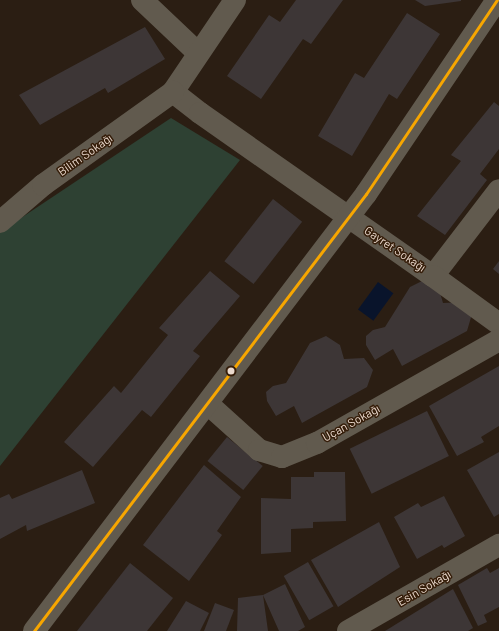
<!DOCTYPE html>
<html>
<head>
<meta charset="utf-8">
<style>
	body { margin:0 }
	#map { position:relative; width:499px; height:631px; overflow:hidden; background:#2b1e13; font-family:Barlow,sans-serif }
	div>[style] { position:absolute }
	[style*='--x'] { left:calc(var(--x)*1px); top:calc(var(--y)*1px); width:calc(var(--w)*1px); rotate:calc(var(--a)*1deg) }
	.green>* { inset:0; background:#2e4133 }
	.water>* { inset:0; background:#09142b; transform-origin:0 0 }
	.building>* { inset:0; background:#3d3636; transform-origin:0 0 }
	.minor>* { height:22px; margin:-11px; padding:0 11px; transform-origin:11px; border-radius:11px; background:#615a4e }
	.bus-1>* { height:3px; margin:-1.5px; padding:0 1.5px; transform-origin:1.5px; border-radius:1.5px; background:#f7a600 }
	.dots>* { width:11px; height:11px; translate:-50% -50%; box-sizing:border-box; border:2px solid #351d09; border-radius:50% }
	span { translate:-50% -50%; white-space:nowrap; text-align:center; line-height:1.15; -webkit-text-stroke:3px #351d09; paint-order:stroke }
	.street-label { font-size:12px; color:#ead9cd }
</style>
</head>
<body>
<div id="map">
	<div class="green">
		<i style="clip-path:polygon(171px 118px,240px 160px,0 466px,0 232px)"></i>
	</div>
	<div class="water">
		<i style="left:378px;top:282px;width:19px;height:34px;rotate:36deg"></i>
	</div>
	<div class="building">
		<i style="clip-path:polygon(296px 0,343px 0,311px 44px,303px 39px,261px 99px,227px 76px,269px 15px,280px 22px)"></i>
		<i style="clip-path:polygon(415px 0,461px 0,461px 1px,425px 6px)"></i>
		<i style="clip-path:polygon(407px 13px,440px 34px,397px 99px,389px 94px,352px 156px,318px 136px,355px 73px,364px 78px)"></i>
		<i style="clip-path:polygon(145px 27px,165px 59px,108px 93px,105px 88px,40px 125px,19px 95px)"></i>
		<i style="clip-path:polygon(494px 102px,499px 106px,499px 149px,480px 174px,487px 180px,445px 235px,417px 216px,461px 161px,451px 155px)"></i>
		<i style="left:273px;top:199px;width:37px;height:79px;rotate:38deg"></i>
		<i style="clip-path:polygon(499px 261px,499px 274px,493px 269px)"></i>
		<i style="clip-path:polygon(210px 271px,240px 296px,193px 351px,200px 356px,151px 417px,142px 410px,93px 467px,64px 442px,114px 386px,121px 393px,168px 335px,159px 328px)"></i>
		<i style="clip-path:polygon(426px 279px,439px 289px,443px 303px,464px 302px,472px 314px,467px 331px,402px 366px,393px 349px,375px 360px,366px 345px,366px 336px,373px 330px,385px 327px,410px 287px)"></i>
		<i style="clip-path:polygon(326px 336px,340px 345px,344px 359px,364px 358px,373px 370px,367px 387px,302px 423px,294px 406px,276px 416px,267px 401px,266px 392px,273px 386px,286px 383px,310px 343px)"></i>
		<i style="clip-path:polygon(499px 366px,499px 426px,481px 437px,484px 442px,457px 456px,429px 406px)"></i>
		<i style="left:427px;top:411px;width:50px;height:86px;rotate:64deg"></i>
		<i style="left:227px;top:437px;width:46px;height:31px;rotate:39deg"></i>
		<i style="clip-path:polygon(499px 452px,499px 514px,494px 517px,467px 470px)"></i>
		<i style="clip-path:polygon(204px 465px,241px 497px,217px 531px,222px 535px,189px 581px,143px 545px)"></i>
		<i style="clip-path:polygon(82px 470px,95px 503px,27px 531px,26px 525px,0 539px,0 498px,9px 494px,12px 499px)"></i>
		<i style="clip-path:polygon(314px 472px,345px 472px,346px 521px,313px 522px,313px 528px,291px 529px,291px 552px,261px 554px,261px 498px,291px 499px,291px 477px,314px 477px)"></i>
		<i style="clip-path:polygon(444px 496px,465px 536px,444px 548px,442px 545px,417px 559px,394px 517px,418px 503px,421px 507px)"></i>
		<i style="clip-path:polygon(379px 522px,400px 567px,338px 607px,311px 560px)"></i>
		<i style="left:308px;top:562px;width:51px;height:28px;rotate:60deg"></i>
		<i style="clip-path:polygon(130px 563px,173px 598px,147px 631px,77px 631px)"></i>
		<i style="clip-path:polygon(487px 568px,490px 573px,499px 568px,499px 607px,484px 615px,487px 622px,478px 626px,458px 585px)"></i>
		<i style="clip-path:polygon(285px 584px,305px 627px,298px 631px,279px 631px,263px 595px,268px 631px,237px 631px,238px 598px,263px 595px)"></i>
		<i style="clip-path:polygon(453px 589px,473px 628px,468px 631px,385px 631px)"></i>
		<i style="clip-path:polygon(186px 601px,209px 613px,200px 631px,167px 631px)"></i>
		<i style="clip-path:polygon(215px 603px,234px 610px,226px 631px,204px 631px)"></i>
	</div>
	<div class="minor">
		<i style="--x:142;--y:0;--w:77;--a:43.4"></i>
		<i style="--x:235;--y:0;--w:111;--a:124"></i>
		<i style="--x:173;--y:92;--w:34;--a:38"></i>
		<i style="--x:200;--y:113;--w:284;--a:35"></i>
		<i style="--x:433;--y:276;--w:108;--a:-52.5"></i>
		<i style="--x:0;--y:222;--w:57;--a:-40.7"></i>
		<i style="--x:43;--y:185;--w:160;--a:-35.6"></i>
		<i style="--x:433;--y:276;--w:82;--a:36"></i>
		<i style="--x:208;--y:404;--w:69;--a:42"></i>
		<i style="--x:259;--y:450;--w:24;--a:17"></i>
		<i style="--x:282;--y:457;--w:38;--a:-22"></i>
		<i style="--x:317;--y:443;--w:209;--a:-29.5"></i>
		<i style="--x:34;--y:631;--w:549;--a:-52.78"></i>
		<i style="--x:366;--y:194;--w:234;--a:-56"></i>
		<i style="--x:348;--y:631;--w:174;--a:-29.7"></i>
	</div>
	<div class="bus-1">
		<i style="--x:34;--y:631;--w:549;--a:-52.78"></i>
		<i style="--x:366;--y:194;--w:234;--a:-56"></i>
	</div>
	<div class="dots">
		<i style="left:231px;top:371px;background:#ead9cd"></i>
	</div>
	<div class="street-label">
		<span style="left:85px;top:155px;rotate:-35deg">Bilim Sokağı</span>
		<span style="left:395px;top:249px;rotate:34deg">Gayret Sokağı</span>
		<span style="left:351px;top:423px;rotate:-29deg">Uçan Sokağı</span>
		<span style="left:424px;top:588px;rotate:-30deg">Esin Sokağı</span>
	</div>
</div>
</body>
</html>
